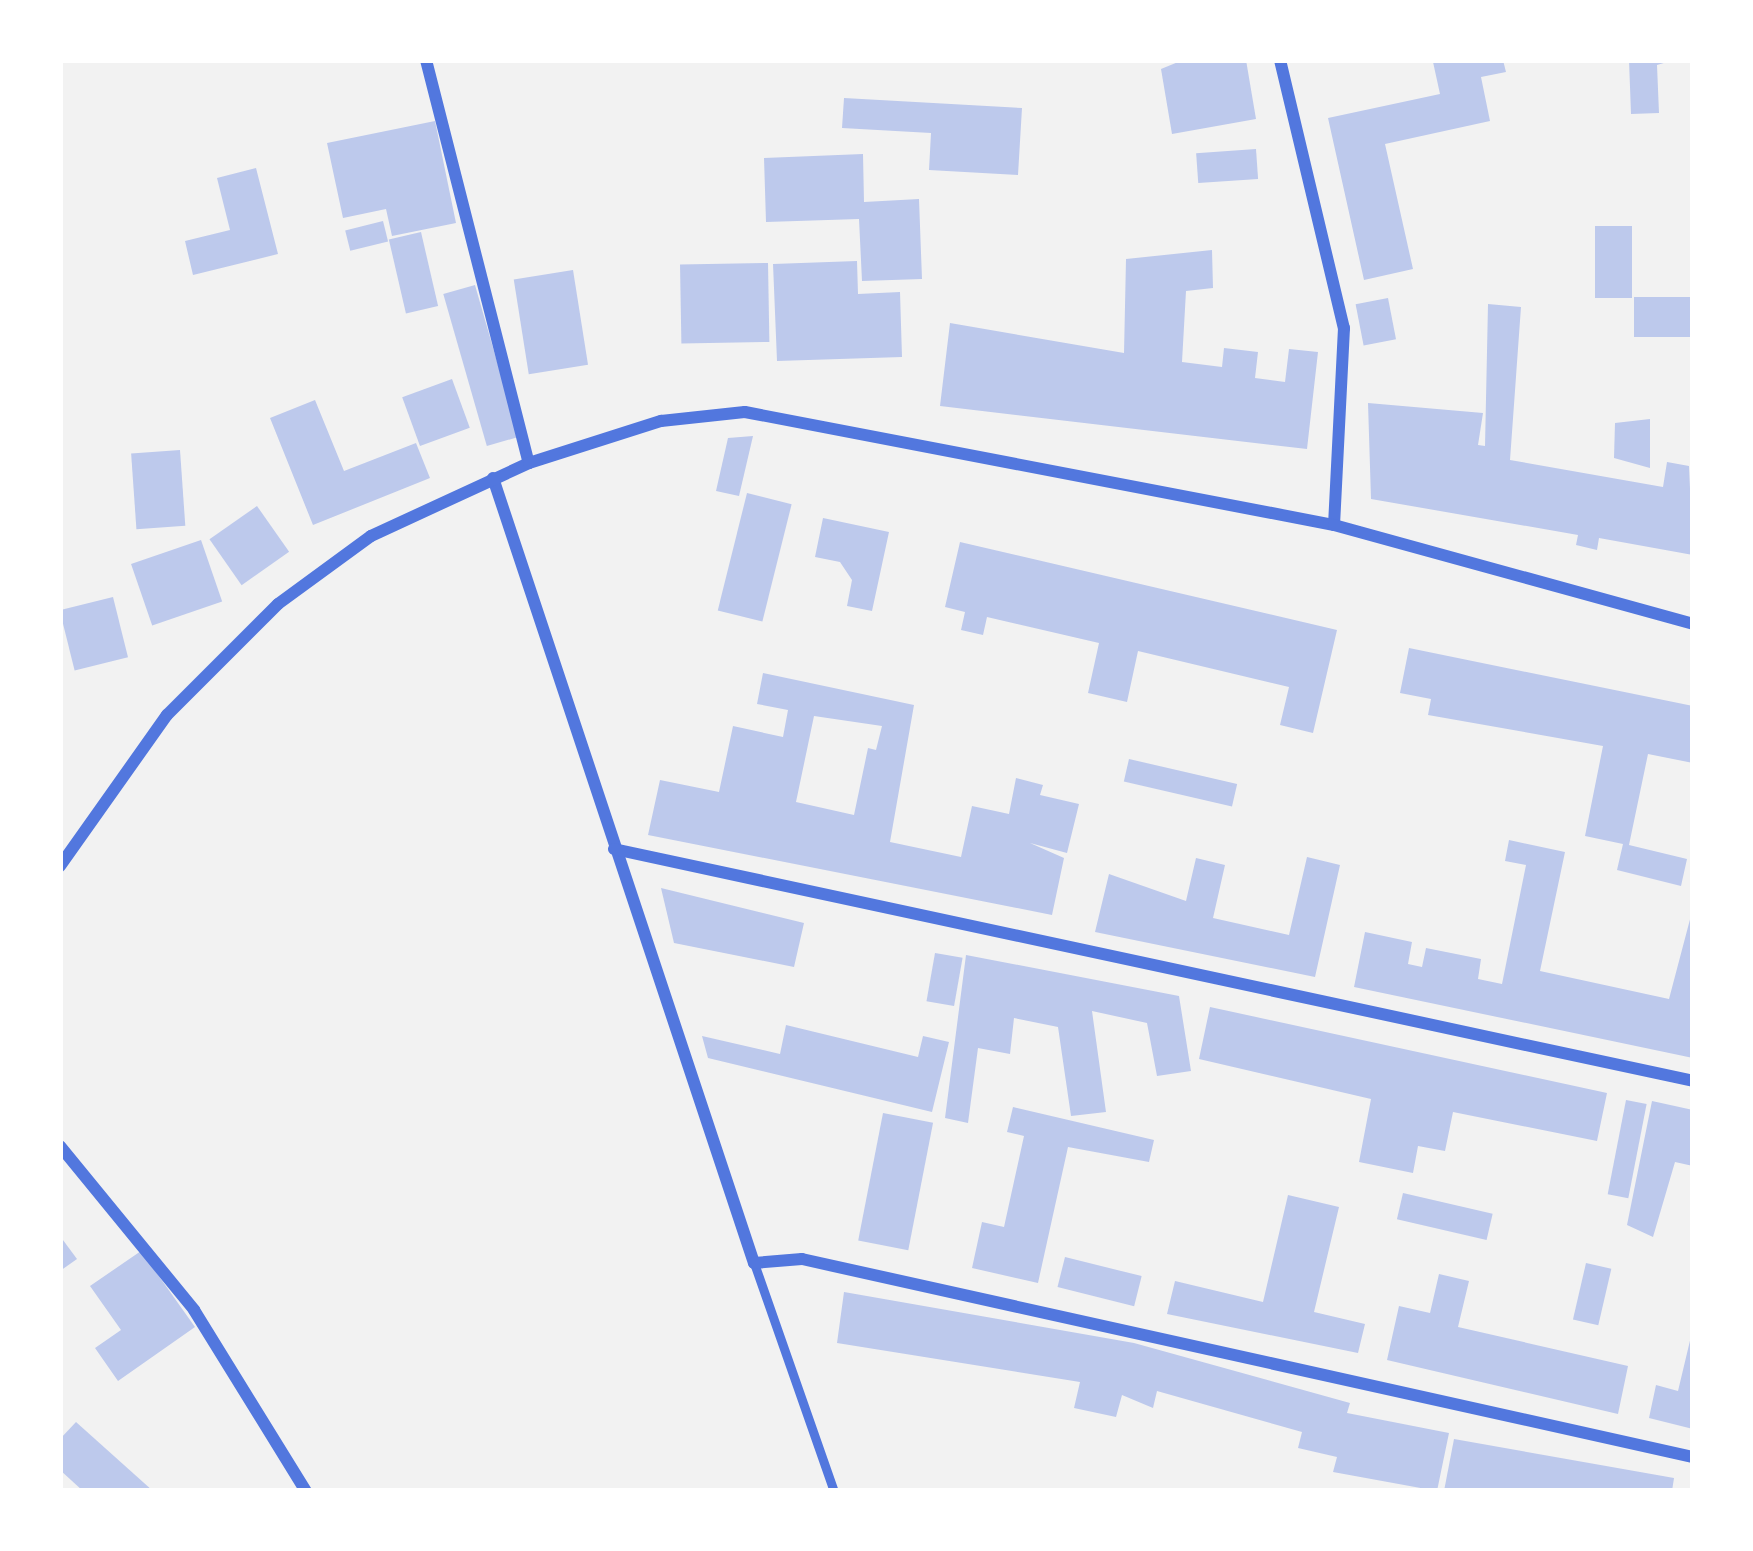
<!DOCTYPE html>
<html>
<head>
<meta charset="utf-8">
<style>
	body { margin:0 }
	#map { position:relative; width:1753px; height:1551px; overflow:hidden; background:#f2f2f2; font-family:Commissioner,sans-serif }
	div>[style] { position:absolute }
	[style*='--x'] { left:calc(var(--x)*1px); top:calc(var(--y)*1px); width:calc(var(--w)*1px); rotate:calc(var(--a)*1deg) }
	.building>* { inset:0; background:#bdc9ec; transform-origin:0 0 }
	.service>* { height:9px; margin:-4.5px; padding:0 4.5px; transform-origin:4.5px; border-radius:4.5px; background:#5277de }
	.minor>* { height:12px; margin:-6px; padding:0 6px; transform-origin:6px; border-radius:6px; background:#5277de }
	span { translate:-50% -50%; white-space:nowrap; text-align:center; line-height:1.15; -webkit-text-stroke:9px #fff; paint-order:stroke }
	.frame { position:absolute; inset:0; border:63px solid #fff; pointer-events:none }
</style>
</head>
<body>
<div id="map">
	<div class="building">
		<i style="clip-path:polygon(1183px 60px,1246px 60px,1256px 119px,1172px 134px,1161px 69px)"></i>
		<i style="clip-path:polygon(1503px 60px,1506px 72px,1481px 77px,1490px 121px,1385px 144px,1413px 269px,1364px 280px,1328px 118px,1440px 94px,1433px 62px)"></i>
		<i style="clip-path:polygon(1629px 60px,1674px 60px,1657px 65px,1659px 113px,1631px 114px)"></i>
		<i style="clip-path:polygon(844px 98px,1022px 108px,1018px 175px,929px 170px,931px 133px,842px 128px)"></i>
		<i style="clip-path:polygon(435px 121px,456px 223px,392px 236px,386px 209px,343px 218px,327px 143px)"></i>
		<i style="left:1256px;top:149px;width:30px;height:60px;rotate:86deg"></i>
		<i style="clip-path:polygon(863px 154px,864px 202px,919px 199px,922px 279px,862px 281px,859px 219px,766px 222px,764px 158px)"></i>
		<i style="clip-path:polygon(256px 168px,278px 254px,193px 275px,185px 241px,230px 230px,217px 178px)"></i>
		<i style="left:383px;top:221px;width:21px;height:39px;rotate:76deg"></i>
		<i style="left:1595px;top:226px;width:37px;height:72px"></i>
		<i style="left:421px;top:232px;width:76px;height:33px;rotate:77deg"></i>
		<i style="clip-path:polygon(1212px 250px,1213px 288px,1186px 291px,1182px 362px,1222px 367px,1224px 348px,1258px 352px,1255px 378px,1285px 382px,1289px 349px,1318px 352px,1307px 449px,940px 406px,950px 323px,1124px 353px,1126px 259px)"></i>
		<i style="clip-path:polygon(857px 261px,858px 294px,900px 292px,902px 357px,777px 361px,773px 264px)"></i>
		<i style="left:768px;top:263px;width:79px;height:88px;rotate:89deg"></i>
		<i style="left:573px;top:270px;width:96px;height:60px;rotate:81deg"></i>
		<i style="left:475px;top:285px;width:158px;height:33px;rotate:74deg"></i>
		<i style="left:1634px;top:297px;width:59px;height:40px"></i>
		<i style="left:1388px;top:298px;width:42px;height:33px;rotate:79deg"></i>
		<i style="clip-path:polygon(1488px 304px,1521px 307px,1510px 460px,1663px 487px,1667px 462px,1689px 466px,1693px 555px,1599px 538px,1597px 550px,1576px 545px,1578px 535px,1371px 499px,1368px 403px,1483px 413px,1478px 445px,1485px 446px)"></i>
		<i style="left:452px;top:379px;width:52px;height:53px;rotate:70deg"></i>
		<i style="clip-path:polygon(315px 400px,344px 471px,416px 443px,430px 478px,313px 525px,270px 418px)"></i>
		<i style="clip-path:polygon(1650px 419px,1650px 468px,1614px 458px,1615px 423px)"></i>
		<i style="clip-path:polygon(753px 436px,739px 496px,716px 491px,728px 438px)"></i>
		<i style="left:180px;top:450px;width:76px;height:49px;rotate:86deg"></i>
		<i style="left:747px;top:493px;width:46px;height:121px;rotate:14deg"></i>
		<i style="left:257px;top:506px;width:56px;height:58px;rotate:55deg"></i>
		<i style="clip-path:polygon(823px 518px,889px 532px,872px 611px,847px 606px,852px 580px,840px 562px,815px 557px)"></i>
		<i style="left:201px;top:540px;width:65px;height:74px;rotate:71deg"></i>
		<i style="clip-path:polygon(960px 542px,1337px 630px,1313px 733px,1280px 725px,1289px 687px,1138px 651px,1127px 702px,1088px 693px,1099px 643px,987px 617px,983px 635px,961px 630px,965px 612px,945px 607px)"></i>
		<i style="left:113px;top:597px;width:62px;height:55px;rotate:76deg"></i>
		<i style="clip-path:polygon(1409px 648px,1693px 706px,1693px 763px,1648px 754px,1629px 845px,1687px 859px,1681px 886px,1617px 870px,1623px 844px,1585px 836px,1603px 746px,1428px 715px,1431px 699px,1400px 693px)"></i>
		<i style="clip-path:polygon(evenodd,763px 673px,914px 705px,890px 842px,961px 857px,972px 806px,1009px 814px,1016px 778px,1043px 785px,1040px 795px,1079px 804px,1067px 853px,1030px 843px,1064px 858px,1052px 915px,648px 835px,660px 780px,719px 792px,733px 726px,783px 737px,788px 710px,757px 704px,763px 673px,814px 716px,882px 726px,876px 750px,868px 748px,854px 815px,796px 802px,814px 716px)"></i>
		<i style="left:1129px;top:759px;width:111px;height:23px;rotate:13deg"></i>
		<i style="clip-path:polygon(1509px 840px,1565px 852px,1540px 971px,1669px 999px,1693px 908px,1693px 1058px,1354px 987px,1365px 932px,1412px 942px,1408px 964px,1422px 967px,1426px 948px,1481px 959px,1478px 979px,1502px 984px,1526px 865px,1505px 861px)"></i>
		<i style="clip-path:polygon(1307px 857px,1340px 865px,1315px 977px,1095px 932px,1109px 874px,1186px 901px,1196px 858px,1225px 865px,1213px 918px,1289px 935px)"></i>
		<i style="clip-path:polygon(661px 888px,804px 923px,794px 967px,674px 943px)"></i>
		<i style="left:935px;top:953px;width:28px;height:49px;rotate:10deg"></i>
		<i style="clip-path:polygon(966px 955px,1179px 996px,1191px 1071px,1157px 1076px,1147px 1023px,1092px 1011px,1106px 1112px,1071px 1116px,1058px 1027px,1014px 1018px,1010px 1054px,978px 1048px,968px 1123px,945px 1118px)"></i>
		<i style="clip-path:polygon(1210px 1007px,1607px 1093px,1597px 1141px,1453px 1112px,1445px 1151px,1418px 1146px,1413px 1173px,1359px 1162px,1371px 1099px,1199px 1059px)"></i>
		<i style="clip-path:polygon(786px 1025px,918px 1057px,923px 1036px,949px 1042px,932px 1112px,708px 1058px,702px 1036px,780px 1054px)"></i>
		<i style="left:1626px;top:1100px;width:21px;height:96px;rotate:11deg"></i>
		<i style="clip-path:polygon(1652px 1101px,1693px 1110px,1693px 1166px,1675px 1162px,1653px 1237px,1627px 1225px)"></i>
		<i style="clip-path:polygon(1013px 1107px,1154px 1140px,1149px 1162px,1068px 1147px,1038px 1283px,972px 1268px,982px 1222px,1004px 1227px,1024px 1136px,1007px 1132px)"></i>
		<i style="left:883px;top:1113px;width:51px;height:130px;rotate:11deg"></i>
		<i style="left:1403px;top:1193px;width:92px;height:27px;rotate:13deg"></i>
		<i style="clip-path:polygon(1288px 1195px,1339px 1207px,1314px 1312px,1365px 1324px,1358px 1353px,1167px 1314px,1175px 1281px,1263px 1302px)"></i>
		<i style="clip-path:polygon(60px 1236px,77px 1259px,60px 1271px)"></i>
		<i style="clip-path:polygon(141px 1251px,195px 1327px,118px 1381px,95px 1348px,121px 1330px,90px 1286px)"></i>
		<i style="left:1065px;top:1257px;width:79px;height:31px;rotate:14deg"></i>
		<i style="left:1586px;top:1263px;width:26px;height:58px;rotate:13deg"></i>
		<i style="clip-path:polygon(1439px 1274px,1469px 1281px,1458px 1327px,1628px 1366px,1618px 1414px,1387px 1360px,1399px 1306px,1430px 1313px)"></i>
		<i style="clip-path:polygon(844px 1292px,1134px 1343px,1350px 1403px,1347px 1413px,1449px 1433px,1437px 1491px,1333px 1472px,1337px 1457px,1298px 1448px,1302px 1432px,1157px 1391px,1153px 1408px,1122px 1395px,1116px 1417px,1074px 1408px,1080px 1382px,837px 1343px)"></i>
		<i style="clip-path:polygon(1693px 1328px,1693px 1429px,1649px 1418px,1656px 1385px,1678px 1391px)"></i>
		<i style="clip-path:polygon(76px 1422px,153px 1491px,83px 1491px,60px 1470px,60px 1439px)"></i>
		<i style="clip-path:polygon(1454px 1439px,1674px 1478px,1672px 1491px,1444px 1491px)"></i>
	</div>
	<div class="service">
		<i style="--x:754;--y:1263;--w:242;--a:70.7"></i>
	</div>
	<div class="minor">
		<i style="--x:426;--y:60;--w:416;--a:75.7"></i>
		<i style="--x:1280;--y:60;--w:276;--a:76.6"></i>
		<i style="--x:1344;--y:328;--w:197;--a:92.9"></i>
		<i style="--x:493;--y:478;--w:827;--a:71.61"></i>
		<i style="--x:754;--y:1263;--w:48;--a:-4.8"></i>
		<i style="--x:802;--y:1259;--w:913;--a:12.53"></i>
		<i style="--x:614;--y:849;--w:1104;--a:12.13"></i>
		<i style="--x:60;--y:866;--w:185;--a:-54.7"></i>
		<i style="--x:167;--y:715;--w:157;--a:-45"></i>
		<i style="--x:278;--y:604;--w:115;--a:-36.2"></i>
		<i style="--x:371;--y:536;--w:174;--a:-24.8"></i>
		<i style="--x:529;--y:463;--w:139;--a:-17.7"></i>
		<i style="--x:661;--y:421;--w:84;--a:-6.1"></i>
		<i style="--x:745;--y:412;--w:600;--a:10.86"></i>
		<i style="--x:1334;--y:525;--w:372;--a:15.4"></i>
		<i style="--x:60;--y:1146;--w:212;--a:50.7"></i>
		<i style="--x:194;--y:1310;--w:213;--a:58.3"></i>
	</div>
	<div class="frame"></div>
</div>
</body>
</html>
